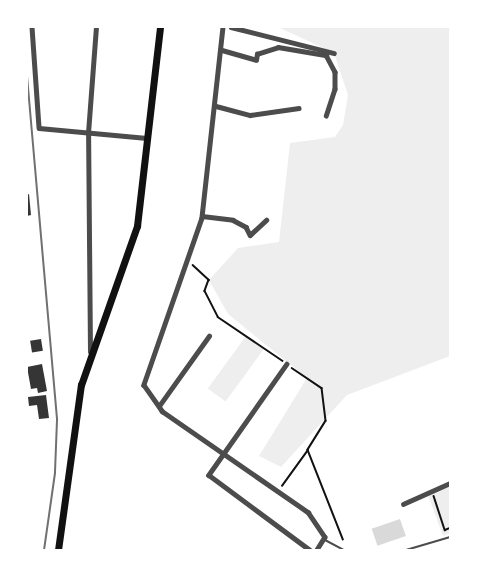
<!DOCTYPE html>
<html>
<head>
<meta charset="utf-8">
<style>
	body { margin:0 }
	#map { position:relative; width:477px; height:577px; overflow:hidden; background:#fff; font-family:"Sofia Sans Condensed",sans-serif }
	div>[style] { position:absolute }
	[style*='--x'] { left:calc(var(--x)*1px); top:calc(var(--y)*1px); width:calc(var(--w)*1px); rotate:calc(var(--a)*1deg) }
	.green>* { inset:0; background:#eee; transform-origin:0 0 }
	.water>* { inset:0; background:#d9d9d9; transform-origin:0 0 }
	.building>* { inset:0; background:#353535; transform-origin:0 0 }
	.path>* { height:1.5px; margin:-0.75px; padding:0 0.75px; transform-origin:0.75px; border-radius:0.75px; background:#111 }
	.service>* { height:2px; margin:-1px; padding:0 1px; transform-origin:1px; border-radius:1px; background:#4c4c4c }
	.minor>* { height:4.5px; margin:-2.25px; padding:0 2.25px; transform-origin:2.25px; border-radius:2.25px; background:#4c4c4c }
	.primary>* { height:7px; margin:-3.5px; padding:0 3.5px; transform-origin:3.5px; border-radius:3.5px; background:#111 }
	.rail>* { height:2px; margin:-1px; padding:0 1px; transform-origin:1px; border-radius:1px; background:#707070 }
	span { translate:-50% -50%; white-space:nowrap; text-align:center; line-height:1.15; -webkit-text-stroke:4.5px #fff; paint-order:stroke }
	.frame { position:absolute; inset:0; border:28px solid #fff; pointer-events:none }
</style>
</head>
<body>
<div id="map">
	<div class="green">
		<i style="clip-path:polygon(278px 27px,450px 27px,450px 356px,347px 395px,281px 467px,259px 456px,307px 378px,228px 314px,209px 280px,238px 248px,279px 242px,290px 143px,335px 137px,343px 125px,348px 95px,334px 53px)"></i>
		<i style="left:246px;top:336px;width:22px;height:65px;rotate:36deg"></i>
		<i style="clip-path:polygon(450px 487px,450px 533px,443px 536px,428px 495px)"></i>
	</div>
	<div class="water">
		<i style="left:400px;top:519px;width:18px;height:30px;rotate:71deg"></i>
	</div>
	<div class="building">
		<i style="clip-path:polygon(29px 194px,31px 215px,27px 216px,27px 195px)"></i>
		<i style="left:41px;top:339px;width:12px;height:11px;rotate:81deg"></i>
		<i style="clip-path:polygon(42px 364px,47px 391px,38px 393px,37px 388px,31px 389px,27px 367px)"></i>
		<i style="clip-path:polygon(46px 395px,49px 418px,39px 419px,37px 405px,29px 406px,28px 397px)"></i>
	</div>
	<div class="path">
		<i style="--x:193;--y:265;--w:22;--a:43"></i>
		<i style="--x:209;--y:280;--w:12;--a:110"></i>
		<i style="--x:205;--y:291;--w:29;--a:63"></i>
		<i style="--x:218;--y:317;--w:78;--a:34.1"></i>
		<i style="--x:292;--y:368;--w:36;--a:34"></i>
		<i style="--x:322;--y:388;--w:33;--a:83"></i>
		<i style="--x:326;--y:421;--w:34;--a:122"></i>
		<i style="--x:282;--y:486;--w:44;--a:-54.2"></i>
		<i style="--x:308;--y:450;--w:96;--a:68.5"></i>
		<i style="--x:434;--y:496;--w:36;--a:72"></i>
		<i style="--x:445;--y:530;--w:5;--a:-22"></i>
	</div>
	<div class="service">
		<i style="--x:325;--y:540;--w:21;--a:28"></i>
		<i style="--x:406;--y:550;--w:46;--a:-16.5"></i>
	</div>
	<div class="minor">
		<i style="--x:32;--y:27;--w:101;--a:86"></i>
		<i style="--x:39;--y:128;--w:108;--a:5.3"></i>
		<i style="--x:223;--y:27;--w:192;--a:96.3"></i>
		<i style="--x:202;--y:218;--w:177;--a:109.2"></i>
		<i style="--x:144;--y:385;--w:32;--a:55"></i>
		<i style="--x:162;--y:411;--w:178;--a:34.7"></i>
		<i style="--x:308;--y:512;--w:30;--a:56"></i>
		<i style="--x:325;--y:537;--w:15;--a:122"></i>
		<i style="--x:231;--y:27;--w:106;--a:14.2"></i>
		<i style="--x:222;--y:50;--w:35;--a:16"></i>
		<i style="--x:256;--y:60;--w:6;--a:-81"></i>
		<i style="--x:257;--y:54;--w:22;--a:-18"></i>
		<i style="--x:278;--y:47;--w:49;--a:9.5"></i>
		<i style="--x:326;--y:55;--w:19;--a:62"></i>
		<i style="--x:335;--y:72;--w:17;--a:90"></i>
		<i style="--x:335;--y:89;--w:28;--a:108"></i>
		<i style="--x:216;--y:106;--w:35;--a:15"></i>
		<i style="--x:250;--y:115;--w:49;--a:-8.1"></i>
		<i style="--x:202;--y:216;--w:31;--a:7"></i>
		<i style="--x:233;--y:220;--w:15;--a:28"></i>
		<i style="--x:246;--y:227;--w:9;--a:63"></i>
		<i style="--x:250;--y:235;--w:22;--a:-43"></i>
		<i style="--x:90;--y:352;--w:219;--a:-90.5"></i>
		<i style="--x:88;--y:133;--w:106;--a:-85.7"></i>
		<i style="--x:287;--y:364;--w:136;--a:125.1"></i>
		<i style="--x:209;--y:475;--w:126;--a:36.6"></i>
		<i style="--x:159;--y:406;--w:86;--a:-54.5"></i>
		<i style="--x:403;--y:504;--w:51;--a:-24.1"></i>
	</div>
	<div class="primary">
		<i style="--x:58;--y:550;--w:167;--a:-82.1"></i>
		<i style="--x:81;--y:385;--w:169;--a:-70.6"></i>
		<i style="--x:137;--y:226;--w:200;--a:-83.4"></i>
	</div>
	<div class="rail">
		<i style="--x:27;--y:76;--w:345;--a:85"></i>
		<i style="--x:57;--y:420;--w:53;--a:92.2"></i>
		<i style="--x:55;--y:473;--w:78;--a:98.1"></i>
	</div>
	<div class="frame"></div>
</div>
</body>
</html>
